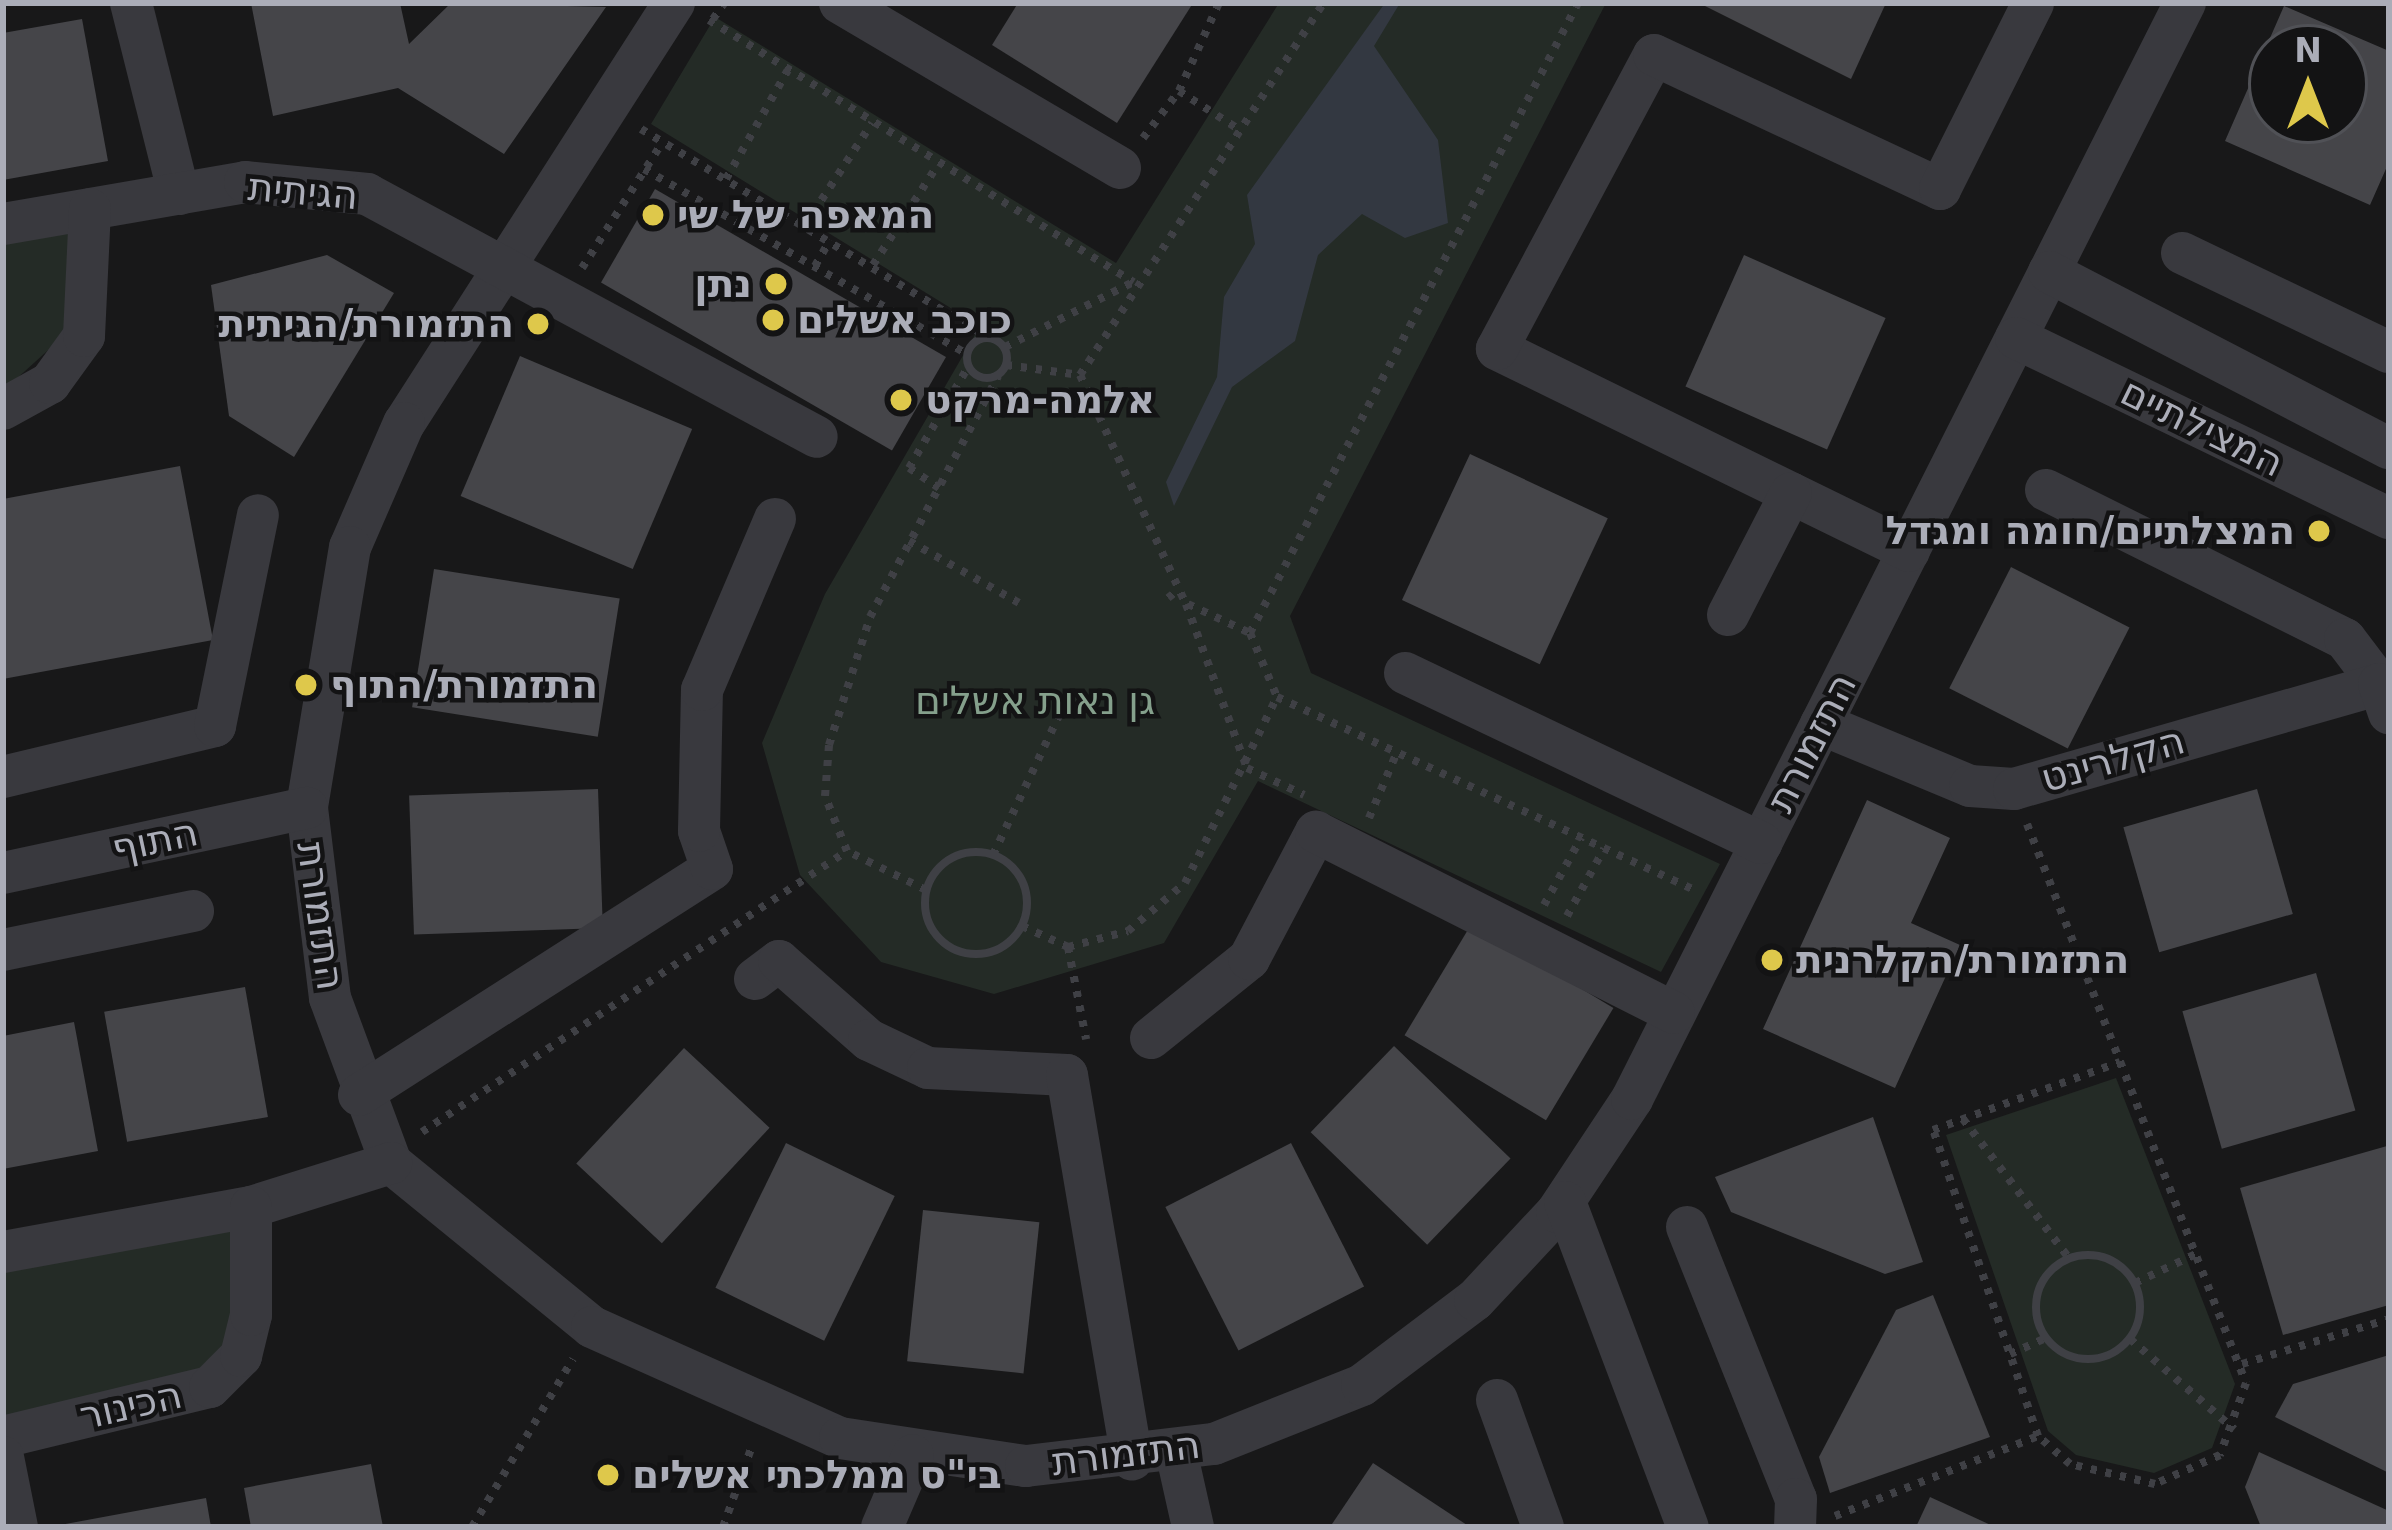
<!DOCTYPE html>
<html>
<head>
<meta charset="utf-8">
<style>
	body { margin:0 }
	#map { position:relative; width:2392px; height:1530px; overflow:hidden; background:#181819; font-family:"DejaVu Sans",Heebo,sans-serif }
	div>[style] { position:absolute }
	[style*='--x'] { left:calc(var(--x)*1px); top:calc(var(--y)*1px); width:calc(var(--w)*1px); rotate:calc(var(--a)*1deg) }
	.green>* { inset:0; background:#242b26 }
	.water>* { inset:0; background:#333841 }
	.building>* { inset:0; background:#454549; transform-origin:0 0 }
	.path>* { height:8px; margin-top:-4px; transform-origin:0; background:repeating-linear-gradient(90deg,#3f4045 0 6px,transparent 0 15px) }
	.path>.ring { margin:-4px; padding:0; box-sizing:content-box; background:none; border:8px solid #3f4045; border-radius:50% }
	.minor>* { height:42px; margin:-21px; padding:0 21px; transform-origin:21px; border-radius:21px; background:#39393e }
	.dots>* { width:33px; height:33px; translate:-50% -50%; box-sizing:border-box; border:6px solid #131314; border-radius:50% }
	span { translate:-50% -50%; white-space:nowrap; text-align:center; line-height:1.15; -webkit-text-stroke:9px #131314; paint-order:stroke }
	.street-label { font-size:39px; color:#abadb8 }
	.poi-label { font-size:39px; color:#abadb8; font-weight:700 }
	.left { translate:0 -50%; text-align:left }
	.right { translate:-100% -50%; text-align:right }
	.park-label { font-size:39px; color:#85a08c }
	.frame { position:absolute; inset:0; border:6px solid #abadb8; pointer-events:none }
	.north { position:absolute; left:2248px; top:24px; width:120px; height:120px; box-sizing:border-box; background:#131314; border:3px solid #505156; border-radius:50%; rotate:0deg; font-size:33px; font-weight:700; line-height:48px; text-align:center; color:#abadb8 }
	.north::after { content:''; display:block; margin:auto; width:42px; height:54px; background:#dec84b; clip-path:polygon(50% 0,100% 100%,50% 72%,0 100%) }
</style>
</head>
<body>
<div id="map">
	<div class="green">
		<i style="clip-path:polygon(1279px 3px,1606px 3px,1290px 616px,1311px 673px,1720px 864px,1661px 972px,1258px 781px,1164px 943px,994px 994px,881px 962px,800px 875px,762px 743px,825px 594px,980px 326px,651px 124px,715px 17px,1116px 263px)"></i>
		<i style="clip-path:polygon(70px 228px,67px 333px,3px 391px,3px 239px)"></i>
		<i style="clip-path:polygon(2116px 1078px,2235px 1384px,2212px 1448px,2154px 1473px,2076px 1455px,2048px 1431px,1946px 1135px)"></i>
		<i style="clip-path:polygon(239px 1221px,231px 1350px,204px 1376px,3px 1424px,3px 1264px)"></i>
	</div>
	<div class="water">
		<i style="clip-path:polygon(1385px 3px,1400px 3px,1374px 46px,1438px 140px,1448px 223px,1405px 238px,1362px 214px,1318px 255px,1295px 341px,1232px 387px,1174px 506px,1166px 482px,1217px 377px,1224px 297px,1255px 244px,1247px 195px)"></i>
	</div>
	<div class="building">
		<i style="clip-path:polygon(251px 3px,400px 3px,409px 44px,451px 3px,606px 7px,504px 154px,398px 88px,273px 116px)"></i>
		<i style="clip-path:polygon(1018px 3px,1193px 3px,1117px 123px,992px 45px)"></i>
		<i style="clip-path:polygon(1699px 3px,1886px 3px,1851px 79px)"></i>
		<i style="clip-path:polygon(evenodd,2284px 6px,2389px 51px,2389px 162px,2370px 205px,2225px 141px,2284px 6px,2272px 48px,2344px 48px,2344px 120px,2272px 120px,2272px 48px)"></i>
		<i style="clip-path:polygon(82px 19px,108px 161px,3px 180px,3px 33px)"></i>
		<i style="left:655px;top:189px;width:336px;height:108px;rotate:30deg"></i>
		<i style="clip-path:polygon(327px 255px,394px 293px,294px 457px,229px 416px,211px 285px)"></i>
		<i style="left:1744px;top:255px;width:155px;height:144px;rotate:24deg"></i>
		<i style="left:520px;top:356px;width:187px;height:152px;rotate:23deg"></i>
		<i style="left:1470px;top:454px;width:152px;height:161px;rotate:25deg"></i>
		<i style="clip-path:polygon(180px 466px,213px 640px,3px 679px,3px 499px)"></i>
		<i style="left:2011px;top:567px;width:133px;height:136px;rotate:27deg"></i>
		<i style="left:434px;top:569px;width:188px;height:140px;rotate:9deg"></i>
		<i style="left:598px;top:789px;width:139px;height:189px;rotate:88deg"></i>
		<i style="left:2257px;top:789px;width:130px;height:139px;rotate:74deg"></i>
		<i style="clip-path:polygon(1867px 800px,1950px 838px,1911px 923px,1960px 945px,1895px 1088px,1763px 1029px)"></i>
		<i style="left:1472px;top:923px;width:165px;height:131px;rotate:31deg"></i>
		<i style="left:2316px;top:973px;width:143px;height:139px;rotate:74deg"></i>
		<i style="left:245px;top:987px;width:132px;height:143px;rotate:80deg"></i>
		<i style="clip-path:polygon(74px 1022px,98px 1151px,3px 1169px,3px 1036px)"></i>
		<i style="left:1394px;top:1046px;width:162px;height:120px;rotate:44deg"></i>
		<i style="left:684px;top:1048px;width:117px;height:158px;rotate:43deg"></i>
		<i style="clip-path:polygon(1873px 1117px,1923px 1262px,1885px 1274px,1731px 1212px,1715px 1177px)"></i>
		<i style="left:786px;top:1143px;width:121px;height:161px;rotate:26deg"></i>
		<i style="left:1291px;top:1143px;width:161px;height:141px;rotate:63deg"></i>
		<i style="clip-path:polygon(2387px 1146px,2389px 1305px,2283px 1335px,2240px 1188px)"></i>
		<i style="left:923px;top:1210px;width:117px;height:152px;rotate:6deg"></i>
		<i style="clip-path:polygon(1933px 1295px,1990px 1437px,1830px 1493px,1819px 1457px,1896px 1310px)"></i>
		<i style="clip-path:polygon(2389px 1355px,2389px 1473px,2275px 1417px,2293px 1384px)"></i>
		<i style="clip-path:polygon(2259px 1452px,2389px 1511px,2389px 1527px,2261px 1527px,2245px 1487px)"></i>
		<i style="clip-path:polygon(1373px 1463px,1470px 1527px,1330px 1527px)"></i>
		<i style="clip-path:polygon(371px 1464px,383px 1527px,251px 1527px,244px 1488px)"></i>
		<i style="clip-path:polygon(1930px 1497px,1995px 1527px,1916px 1527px)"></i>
		<i style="clip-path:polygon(206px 1498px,211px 1527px,61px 1527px,60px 1525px)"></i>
	</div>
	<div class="path">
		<i style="--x:713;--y:19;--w:19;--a:-55"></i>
		<i style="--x:709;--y:20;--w:499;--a:31.7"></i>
		<i style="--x:1179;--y:91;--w:72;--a:32.6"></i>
		<i style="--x:641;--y:129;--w:404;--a:31"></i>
		<i style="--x:1143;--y:138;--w:59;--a:-52.5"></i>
		<i style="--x:1179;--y:91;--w:97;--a:-65.6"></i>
		<i style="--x:644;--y:169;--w:372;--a:29.8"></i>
		<i style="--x:726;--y:179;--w:125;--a:-60.4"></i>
		<i style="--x:805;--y:225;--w:122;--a:-56.7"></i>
		<i style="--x:873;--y:265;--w:118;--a:-57.1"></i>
		<i style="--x:815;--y:266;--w:30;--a:-60"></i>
		<i style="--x:582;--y:268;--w:148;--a:-57.4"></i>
		<i class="ring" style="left:967px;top:338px;width:32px;height:32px"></i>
		<i style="--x:1005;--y:347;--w:144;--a:-26.9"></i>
		<i style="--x:1006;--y:365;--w:75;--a:7.7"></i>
		<i style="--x:1080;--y:375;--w:252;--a:65.2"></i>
		<i style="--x:1186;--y:604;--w:175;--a:69.6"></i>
		<i style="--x:1247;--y:768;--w:63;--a:25.3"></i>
		<i style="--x:1080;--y:375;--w:444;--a:-56.8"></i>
		<i style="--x:939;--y:488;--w:36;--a:-146"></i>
		<i style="--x:909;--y:468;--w:117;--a:-59.7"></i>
		<i style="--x:909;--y:541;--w:126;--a:29.4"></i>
		<i style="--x:1168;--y:598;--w:14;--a:-39"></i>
		<i style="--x:1188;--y:604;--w:68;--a:25.1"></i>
		<i style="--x:1250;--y:633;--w:69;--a:67.1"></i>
		<i style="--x:1277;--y:697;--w:459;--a:24.8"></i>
		<i style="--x:1250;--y:633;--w:710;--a:-62.5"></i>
		<i style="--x:1369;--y:818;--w:72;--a:-67"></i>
		<i style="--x:2027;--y:824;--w:600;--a:68.61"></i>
		<i style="--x:2246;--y:1383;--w:77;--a:109.9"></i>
		<i style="--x:2220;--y:1455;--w:71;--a:156"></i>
		<i style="--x:2155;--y:1484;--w:87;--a:-166.8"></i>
		<i style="--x:2070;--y:1464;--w:43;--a:-138.8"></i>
		<i style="--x:2038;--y:1436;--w:324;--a:-108.9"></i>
		<i style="--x:1933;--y:1130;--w:199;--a:-20"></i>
		<i class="ring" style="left:925px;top:852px;width:94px;height:94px"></i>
		<i style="--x:993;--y:855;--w:164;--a:-64.7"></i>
		<i style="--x:926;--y:890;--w:88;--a:-153.7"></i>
		<i style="--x:847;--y:851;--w:59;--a:-111.8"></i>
		<i style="--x:825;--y:796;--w:51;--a:-85.5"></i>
		<i style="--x:829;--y:745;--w:134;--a:-72.2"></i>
		<i style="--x:870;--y:617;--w:273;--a:-62"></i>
		<i style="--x:1544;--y:905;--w:77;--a:-61.1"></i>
		<i style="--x:1567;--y:916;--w:77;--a:-61.1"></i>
		<i style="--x:1022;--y:926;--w:51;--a:24.5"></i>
		<i style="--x:1068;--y:947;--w:62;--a:-14.9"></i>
		<i style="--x:1128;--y:931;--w:75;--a:-40.1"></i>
		<i style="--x:1185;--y:883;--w:208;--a:-63.7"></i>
		<i style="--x:1068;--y:947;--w:94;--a:78.9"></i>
		<i style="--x:1963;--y:1119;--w:175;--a:52.7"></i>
		<i style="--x:422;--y:1132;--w:509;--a:-33.47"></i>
		<i class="ring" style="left:2036px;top:1255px;width:96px;height:96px"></i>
		<i style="--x:2135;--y:1283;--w:70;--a:-25.5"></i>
		<i style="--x:2130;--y:1339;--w:138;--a:40.9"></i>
		<i style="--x:2010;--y:1354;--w:39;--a:-24"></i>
		<i style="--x:2242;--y:1364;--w:154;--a:-17"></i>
		<i style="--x:1835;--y:1516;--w:218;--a:-21.5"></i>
		<i style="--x:472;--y:1527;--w:196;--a:-59"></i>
		<i style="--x:723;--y:1527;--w:89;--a:-70.3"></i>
	</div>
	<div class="minor">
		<i style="--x:131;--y:3;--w:197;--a:75.9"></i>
		<i style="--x:674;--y:3;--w:499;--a:122.7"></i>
		<i style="--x:404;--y:423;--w:135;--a:113.5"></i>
		<i style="--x:350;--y:547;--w:265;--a:99.4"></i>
		<i style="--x:307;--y:808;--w:191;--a:83.1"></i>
		<i style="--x:330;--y:998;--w:176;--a:69.7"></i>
		<i style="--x:391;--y:1163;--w:259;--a:39.2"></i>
		<i style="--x:592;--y:1327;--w:272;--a:24.1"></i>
		<i style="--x:840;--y:1438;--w:188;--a:8.6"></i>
		<i style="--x:1026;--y:1466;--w:189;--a:-6.7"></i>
		<i style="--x:1214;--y:1444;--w:159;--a:-21.7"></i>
		<i style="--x:1362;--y:1385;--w:141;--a:-37"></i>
		<i style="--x:1475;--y:1300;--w:120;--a:-47"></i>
		<i style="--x:1557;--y:1212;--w:136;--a:-56.4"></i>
		<i style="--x:1632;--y:1099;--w:1228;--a:-63.23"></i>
		<i style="--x:840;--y:3;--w:325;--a:30.5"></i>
		<i style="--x:3;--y:224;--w:246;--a:-9.8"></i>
		<i style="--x:245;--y:182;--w:123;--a:5.6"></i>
		<i style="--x:367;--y:194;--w:511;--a:28.37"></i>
		<i style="--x:2182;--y:253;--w:229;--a:25.6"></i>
		<i style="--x:2049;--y:272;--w:383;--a:27.4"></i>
		<i style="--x:2016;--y:338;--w:414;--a:25.8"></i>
		<i style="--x:3;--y:409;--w:54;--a:-29"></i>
		<i style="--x:50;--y:383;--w:58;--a:-54.1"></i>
		<i style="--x:84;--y:336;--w:127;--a:-87.3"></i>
		<i style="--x:2046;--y:490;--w:334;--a:26.5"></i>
		<i style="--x:2345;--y:639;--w:56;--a:52.9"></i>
		<i style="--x:1909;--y:551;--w:459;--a:-153.9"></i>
		<i style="--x:1497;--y:349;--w:333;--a:-61.9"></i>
		<i style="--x:1654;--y:55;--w:316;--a:25.1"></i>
		<i style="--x:1940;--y:189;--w:208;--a:-63.4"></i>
		<i style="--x:1728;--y:615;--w:137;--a:-62.7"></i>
		<i style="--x:1405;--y:673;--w:395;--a:25.5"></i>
		<i style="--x:1821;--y:724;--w:161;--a:22.6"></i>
		<i style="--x:1970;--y:786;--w:44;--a:3.9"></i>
		<i style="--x:2014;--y:789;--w:380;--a:-16"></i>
		<i style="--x:2379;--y:684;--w:31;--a:71"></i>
		<i style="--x:3;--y:777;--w:218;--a:-13.5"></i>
		<i style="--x:215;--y:726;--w:215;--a:-78.5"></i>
		<i style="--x:3;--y:873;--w:311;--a:-12.1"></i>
		<i style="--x:3;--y:950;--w:194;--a:-11.6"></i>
		<i style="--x:755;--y:979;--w:30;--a:-37"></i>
		<i style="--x:779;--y:961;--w:120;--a:41.3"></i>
		<i style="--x:869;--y:1040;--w:65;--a:25.4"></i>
		<i style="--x:928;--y:1068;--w:139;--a:2.9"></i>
		<i style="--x:1067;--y:1075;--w:390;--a:80.4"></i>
		<i style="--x:1151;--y:1038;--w:126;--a:-38.9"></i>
		<i style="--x:1249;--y:959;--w:144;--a:-62.2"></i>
		<i style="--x:1316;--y:832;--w:401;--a:26.8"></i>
		<i style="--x:359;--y:1095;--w:419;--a:-32.6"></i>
		<i style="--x:712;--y:869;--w:40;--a:-108.9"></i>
		<i style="--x:699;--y:831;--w:141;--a:-88.8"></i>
		<i style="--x:702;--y:690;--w:186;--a:-66.9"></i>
		<i style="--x:1565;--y:1202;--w:347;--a:69.3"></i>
		<i style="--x:1687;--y:1227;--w:293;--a:68.2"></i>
		<i style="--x:1796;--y:1499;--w:28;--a:92"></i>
		<i style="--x:3;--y:1252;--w:252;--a:-10.3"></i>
		<i style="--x:251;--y:1207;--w:147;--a:-17.4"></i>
		<i style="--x:1497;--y:1400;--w:135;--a:70.1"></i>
		<i style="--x:3;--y:1437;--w:213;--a:-13.6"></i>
		<i style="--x:210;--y:1387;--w:44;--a:-45"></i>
		<i style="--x:241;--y:1356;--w:42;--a:-76.3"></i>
		<i style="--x:251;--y:1315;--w:108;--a:-90"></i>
		<i style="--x:1176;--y:1451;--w:78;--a:77.4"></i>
		<i style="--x:3;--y:1457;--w:71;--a:78.7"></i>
		<i style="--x:882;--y:1527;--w:78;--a:-66.7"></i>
	</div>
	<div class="dots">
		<i style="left:653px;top:215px;background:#dec84b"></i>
		<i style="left:776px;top:284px;background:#dec84b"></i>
		<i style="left:773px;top:320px;background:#dec84b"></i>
		<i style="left:538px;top:324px;background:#dec84b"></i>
		<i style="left:901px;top:400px;background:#dec84b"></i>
		<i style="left:2319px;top:531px;background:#dec84b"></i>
		<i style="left:306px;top:685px;background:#dec84b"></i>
		<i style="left:1772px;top:960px;background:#dec84b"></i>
		<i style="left:608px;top:1475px;background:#dec84b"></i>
	</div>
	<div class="street-label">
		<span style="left:303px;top:192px;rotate:5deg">הגיתית</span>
		<span style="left:2202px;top:428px;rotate:26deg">המצילתיים</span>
		<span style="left:1812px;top:743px;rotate:-63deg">התזמורת</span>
		<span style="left:2113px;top:760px;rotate:-16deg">הקלרינט</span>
		<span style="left:155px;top:841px;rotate:-12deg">התוף</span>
		<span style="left:320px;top:916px;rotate:82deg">התזמורת</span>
		<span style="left:131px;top:1406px;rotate:-13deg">הכינור</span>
		<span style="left:1126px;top:1454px;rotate:-7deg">התזמורת</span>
	</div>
	<div class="poi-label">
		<span class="left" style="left:677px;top:215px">המאפה של שי</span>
		<span class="right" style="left:752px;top:284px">נתן</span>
		<span class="left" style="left:797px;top:320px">כוכב אשלים</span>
		<span class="right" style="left:514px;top:324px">התזמורת/הגיתית</span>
		<span class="left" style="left:925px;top:400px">אלמה-מרקט</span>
		<span class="right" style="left:2295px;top:531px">המצלתיים/חומה ומגדל</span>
		<span class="left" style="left:330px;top:685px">התזמורת/התוף</span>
		<span class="left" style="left:1796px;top:960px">התזמורת/הקלרנית</span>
		<span class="left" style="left:632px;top:1475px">בי"ס ממלכתי אשלים</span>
	</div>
	<div class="park-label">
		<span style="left:1035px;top:701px">גן נאות אשלים</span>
	</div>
	<div class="frame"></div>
	<div class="north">N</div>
</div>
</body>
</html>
